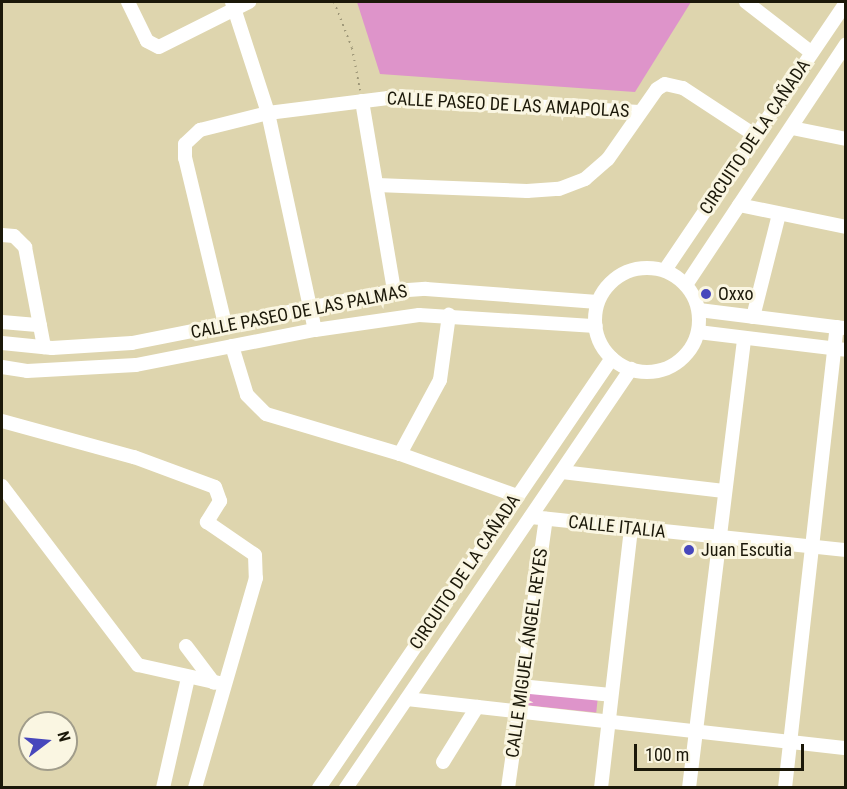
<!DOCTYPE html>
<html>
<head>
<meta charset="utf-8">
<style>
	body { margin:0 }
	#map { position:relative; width:847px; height:789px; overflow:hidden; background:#ded5ae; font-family:"Roboto Condensed",sans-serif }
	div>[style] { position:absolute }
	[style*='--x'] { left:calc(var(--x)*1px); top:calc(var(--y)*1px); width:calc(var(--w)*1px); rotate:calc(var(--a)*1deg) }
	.green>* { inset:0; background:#de94ca; transform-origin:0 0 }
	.path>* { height:2px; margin-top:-1px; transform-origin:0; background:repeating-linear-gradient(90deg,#9d9677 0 1.5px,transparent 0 6px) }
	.minor>* { height:14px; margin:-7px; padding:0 7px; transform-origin:7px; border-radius:7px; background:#fff }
	.minor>.ring { margin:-7px; padding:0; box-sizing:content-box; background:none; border:14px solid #fff; border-radius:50% }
	.dots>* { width:16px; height:16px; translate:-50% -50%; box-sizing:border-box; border:3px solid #faf6e2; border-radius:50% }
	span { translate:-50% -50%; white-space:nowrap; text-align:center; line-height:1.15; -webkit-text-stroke:6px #faf6e2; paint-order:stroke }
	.street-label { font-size:18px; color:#1b1809 }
	.poi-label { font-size:18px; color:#1b1809 }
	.left { translate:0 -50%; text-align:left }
	.frame { position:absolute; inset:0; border:3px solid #1b1809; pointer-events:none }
	.north { position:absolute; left:18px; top:711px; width:60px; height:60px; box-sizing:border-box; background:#faf6e2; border:2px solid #a19d8b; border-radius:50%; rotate:74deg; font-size:16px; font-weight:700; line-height:24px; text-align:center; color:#1b1809 }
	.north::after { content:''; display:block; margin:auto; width:21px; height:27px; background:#4747bc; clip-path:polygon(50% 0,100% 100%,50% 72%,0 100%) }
	.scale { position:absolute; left:634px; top:744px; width:170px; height:27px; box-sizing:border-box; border:3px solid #1b1809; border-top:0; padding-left:8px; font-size:18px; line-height:21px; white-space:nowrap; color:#1b1809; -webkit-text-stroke:4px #faf6e2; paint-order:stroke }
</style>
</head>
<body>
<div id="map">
	<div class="green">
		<i style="clip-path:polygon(357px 2px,691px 2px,635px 92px,380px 74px)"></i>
		<i style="left:526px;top:692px;width:72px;height:13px;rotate:6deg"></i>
	</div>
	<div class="path">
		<i style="--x:334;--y:2;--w:49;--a:68.6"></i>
		<i style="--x:352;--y:48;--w:43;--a:79.2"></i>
	</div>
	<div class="minor">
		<i style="--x:128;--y:2;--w:43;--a:64"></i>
		<i style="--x:147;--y:41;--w:13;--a:27"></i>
		<i style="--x:159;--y:47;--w:101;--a:-26.6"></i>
		<i style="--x:232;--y:2;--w:117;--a:72"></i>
		<i style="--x:268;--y:113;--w:222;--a:77.8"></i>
		<i style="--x:746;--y:2;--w:83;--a:37.7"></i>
		<i style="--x:362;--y:101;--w:193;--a:80.4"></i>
		<i style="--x:792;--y:128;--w:55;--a:11.5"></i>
		<i style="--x:377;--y:185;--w:150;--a:2.3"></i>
		<i style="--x:527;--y:191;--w:32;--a:-4"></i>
		<i style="--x:559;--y:189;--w:28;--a:-21"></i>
		<i style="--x:585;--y:179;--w:30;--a:-41"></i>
		<i style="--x:608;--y:159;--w:85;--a:-55"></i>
		<i style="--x:657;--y:89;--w:9;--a:-32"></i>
		<i style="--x:665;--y:84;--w:18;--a:13"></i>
		<i style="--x:683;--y:88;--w:87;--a:33.3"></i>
		<i style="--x:739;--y:205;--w:109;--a:11.6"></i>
		<i style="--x:2;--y:235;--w:12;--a:5"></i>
		<i style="--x:14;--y:236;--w:16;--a:45"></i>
		<i style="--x:25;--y:247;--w:102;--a:79.2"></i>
		<i class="ring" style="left:595px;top:268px;width:90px;height:90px"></i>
		<i style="--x:665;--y:270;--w:323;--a:-55.9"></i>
		<i style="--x:686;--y:285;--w:289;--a:-56.4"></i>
		<i style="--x:699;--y:310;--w:145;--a:7.1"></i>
		<i style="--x:753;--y:317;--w:106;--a:-75.8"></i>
		<i style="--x:2;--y:322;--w:38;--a:5"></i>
		<i style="--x:225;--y:324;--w:171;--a:-103.5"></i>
		<i style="--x:185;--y:158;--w:14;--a:-90"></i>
		<i style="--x:185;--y:144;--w:21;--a:-43"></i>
		<i style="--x:200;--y:130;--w:70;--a:-14"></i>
		<i style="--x:268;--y:113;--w:121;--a:-7.1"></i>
		<i style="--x:388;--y:98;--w:252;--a:3.2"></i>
		<i style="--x:698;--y:332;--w:149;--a:6.9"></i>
		<i style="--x:2;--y:343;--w:50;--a:5.7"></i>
		<i style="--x:52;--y:348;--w:80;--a:-3.6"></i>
		<i style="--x:132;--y:343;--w:267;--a:-11.2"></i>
		<i style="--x:394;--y:291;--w:32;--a:-4"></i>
		<i style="--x:426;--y:289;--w:172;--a:4.3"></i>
		<i style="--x:232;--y:346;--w:51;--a:73"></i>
		<i style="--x:247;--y:395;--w:27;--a:45"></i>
		<i style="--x:266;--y:414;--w:140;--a:16.6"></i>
		<i style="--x:400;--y:454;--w:124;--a:19.7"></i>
		<i style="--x:2;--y:367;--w:25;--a:9"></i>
		<i style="--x:27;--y:371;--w:109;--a:-3.2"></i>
		<i style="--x:136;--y:365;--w:182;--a:-11.1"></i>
		<i style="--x:315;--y:330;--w:105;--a:-8.2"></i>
		<i style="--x:419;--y:315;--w:177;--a:3.6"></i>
		<i style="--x:2;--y:421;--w:137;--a:15.3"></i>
		<i style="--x:134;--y:457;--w:86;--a:20.3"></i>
		<i style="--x:215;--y:487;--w:15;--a:70"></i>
		<i style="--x:220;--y:501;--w:25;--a:122"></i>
		<i style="--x:207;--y:522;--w:58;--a:34.5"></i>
		<i style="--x:255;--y:555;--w:23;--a:88"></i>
		<i style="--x:256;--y:578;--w:219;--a:106.2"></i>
		<i style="--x:400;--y:454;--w:84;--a:-61.6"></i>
		<i style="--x:440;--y:380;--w:66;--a:-82.1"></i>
		<i style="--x:562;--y:472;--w:163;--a:6.7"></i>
		<i style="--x:2;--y:486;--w:225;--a:52.8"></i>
		<i style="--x:138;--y:665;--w:88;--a:12.5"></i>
		<i style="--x:531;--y:517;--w:317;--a:6"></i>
		<i style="--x:186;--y:646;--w:46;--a:52.9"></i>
		<i style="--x:520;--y:686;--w:91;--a:5.6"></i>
		<i style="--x:407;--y:699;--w:442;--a:6.4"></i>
		<i style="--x:443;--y:762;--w:65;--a:-58.3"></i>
		<i style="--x:163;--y:788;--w:113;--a:-77.2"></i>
		<i style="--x:319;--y:788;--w:520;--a:-55.73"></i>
		<i style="--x:346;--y:788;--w:507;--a:-55.78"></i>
		<i style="--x:508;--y:788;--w:272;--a:-82"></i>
		<i style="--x:601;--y:788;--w:261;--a:-83.4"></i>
		<i style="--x:689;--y:788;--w:452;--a:-83"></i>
		<i style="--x:785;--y:788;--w:464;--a:-83.6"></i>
	</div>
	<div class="dots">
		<i style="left:706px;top:294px;background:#4747bc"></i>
		<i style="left:689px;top:550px;background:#4747bc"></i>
	</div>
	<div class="street-label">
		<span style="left:508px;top:105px;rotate:3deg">CALLE PASEO DE LAS AMAPOLAS</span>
		<span style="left:755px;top:137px;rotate:-56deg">CIRCUITO DE LA CAÑADA</span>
		<span style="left:299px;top:312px;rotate:-11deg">CALLE PASEO DE LAS PALMAS</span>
		<span style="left:617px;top:527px;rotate:6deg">CALLE ITALIA</span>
		<span style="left:465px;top:572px;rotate:-56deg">CIRCUITO DE LA CAÑADA</span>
		<span style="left:527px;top:653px;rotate:-82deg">CALLE MIGUEL ÁNGEL REYES</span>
	</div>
	<div class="poi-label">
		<span class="left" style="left:718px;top:294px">Oxxo</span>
		<span class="left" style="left:701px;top:550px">Juan Escutia</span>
	</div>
	<div class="frame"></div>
	<div class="north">N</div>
	<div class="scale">100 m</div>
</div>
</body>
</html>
